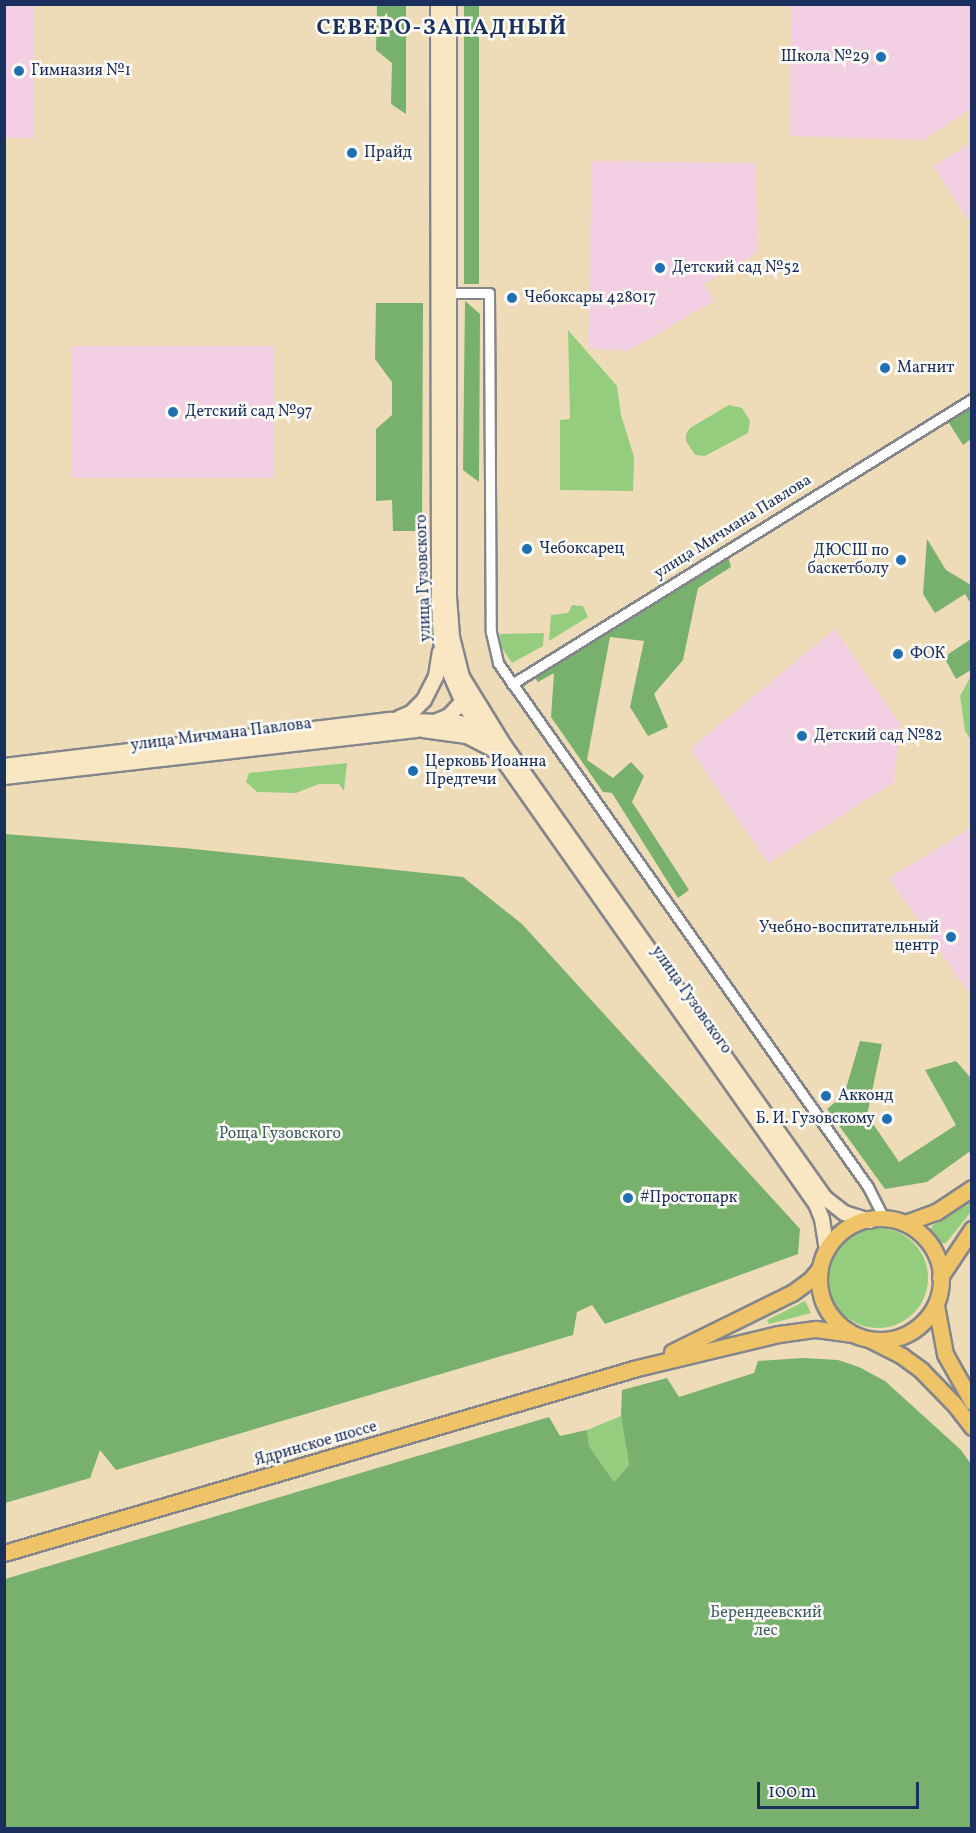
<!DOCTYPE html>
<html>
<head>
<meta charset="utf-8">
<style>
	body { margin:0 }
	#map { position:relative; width:976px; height:1833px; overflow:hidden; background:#eedcb9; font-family:Vollkorn,serif }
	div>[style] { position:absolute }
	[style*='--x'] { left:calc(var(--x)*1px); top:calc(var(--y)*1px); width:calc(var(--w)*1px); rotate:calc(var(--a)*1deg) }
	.built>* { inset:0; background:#f2cfe2; transform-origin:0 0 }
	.green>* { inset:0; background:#95cd7f }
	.round { border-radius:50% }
	.forest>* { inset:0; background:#78b06e; transform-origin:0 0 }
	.roads { filter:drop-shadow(2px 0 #84868c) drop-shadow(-2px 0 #84868c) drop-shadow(0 2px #84868c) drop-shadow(0 -2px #84868c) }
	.minor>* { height:9px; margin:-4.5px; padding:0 4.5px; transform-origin:4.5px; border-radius:4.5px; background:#fff }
	.secondary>* { height:14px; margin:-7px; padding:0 7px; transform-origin:7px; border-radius:7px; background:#f9e7c3 }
	.primary>* { height:15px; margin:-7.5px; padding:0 7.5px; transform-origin:7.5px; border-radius:7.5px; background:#efc469 }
	.primary>.ring { margin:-7.5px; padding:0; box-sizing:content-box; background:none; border:15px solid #efc469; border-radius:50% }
	.dots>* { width:16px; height:16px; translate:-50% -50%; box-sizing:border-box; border:3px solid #fdfcf7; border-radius:50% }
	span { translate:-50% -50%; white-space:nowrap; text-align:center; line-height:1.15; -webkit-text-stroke:5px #fdfcf7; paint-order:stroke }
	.poi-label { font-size:16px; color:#1b2f5e }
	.right { translate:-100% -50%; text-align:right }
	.left { translate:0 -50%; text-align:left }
	.street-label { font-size:16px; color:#1b2f5e }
	.park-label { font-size:16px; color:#405e68 }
	.district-label { font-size:22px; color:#1b2f5e; font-weight:700; letter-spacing:1.5px }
	.frame { position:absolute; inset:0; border:6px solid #1b2f5e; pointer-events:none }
	.scale { position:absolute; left:757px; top:1782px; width:162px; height:27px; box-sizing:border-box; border:3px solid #1b2f5e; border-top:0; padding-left:8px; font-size:18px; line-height:21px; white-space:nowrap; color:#1b2f5e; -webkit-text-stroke:4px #fdfcf7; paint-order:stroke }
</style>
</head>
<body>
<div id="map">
	<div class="built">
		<i style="left:4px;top:5px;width:30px;height:133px"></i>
		<i style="clip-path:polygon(791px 5px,971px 5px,971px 109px,923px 140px,790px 136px)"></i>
		<i style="clip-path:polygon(971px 143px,971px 225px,934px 166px)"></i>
		<i style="clip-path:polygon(592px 161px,755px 163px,758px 252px,704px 284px,714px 301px,628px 351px,588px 348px)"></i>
		<i style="left:72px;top:346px;width:202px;height:132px"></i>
		<i style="clip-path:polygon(835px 629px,900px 724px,894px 782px,768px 863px,690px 749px)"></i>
		<i style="clip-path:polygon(971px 828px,971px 996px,889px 878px)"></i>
	</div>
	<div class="green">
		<i style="clip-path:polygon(568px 330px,617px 386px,621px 415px,634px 457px,633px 491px,560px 490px,560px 420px,570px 419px)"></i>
		<i style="clip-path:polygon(729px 405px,742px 408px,750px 421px,748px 433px,705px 456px,695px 455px,686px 441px,686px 434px,690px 428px)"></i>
		<i style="clip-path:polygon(572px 605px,583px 606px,588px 617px,549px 641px,551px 615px,568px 613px)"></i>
		<i style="clip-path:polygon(544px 633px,543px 646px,512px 663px,501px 646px,500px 634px)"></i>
		<i style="clip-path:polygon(971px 676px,971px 740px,965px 731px,960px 696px)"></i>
		<i style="clip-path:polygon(347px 763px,344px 791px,339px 784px,319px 784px,296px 793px,257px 792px,246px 782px,249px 773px)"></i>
		<i style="clip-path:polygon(971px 1199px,971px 1212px,946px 1243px,942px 1243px,931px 1229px,932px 1226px)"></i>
		<i class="round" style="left:828px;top:1228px;width:100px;height:100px"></i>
		<i style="clip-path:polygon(805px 1301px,811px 1313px,769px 1324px,767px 1320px)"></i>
		<i style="clip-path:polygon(621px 1416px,629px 1465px,614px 1482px,589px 1446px,587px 1430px)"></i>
	</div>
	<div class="forest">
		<i style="clip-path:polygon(377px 5px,406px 5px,406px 114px,391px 104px,392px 63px,376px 50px)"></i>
		<i style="left:464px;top:5px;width:15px;height:279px"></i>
		<i style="clip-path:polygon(465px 301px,480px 314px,479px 482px,463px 470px)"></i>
		<i style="clip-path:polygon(376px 303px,423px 303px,422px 531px,393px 531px,392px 500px,376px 501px,376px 429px,392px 415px,392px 382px,375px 359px)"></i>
		<i style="clip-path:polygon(971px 405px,971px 439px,963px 445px,947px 420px)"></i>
		<i style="clip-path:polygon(927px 539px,946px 570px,971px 585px,971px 604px,965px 594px,935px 613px,923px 594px)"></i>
		<i style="clip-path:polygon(727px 554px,731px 567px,698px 588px,683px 660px,654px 694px,668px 727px,648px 736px,630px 707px,644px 641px,610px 637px,587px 760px,613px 778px,631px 762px,644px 776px,632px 802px,689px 890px,678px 898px,612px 793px,603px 792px,551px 717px,554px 673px,538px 682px,532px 674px)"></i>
		<i style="clip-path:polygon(971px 639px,971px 670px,956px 679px,944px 657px)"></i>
		<i style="clip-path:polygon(5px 834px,184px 848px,463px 877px,522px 924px,800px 1229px,798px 1254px,605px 1324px,592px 1305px,577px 1312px,573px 1335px,116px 1470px,100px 1450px,90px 1478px,5px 1503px)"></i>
		<i style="clip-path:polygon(860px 1041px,882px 1044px,867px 1115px,899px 1162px,956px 1125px,925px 1070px,956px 1061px,971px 1078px,971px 1154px,969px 1152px,927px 1182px,885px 1189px,827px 1109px,844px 1095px)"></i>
		<i style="clip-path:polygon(803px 1358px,838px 1360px,859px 1367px,885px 1381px,961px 1450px,971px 1464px,971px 1828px,5px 1828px,5px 1579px,549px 1417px,560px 1436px,587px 1430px,589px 1446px,614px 1482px,629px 1465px,621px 1416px,622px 1390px,667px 1378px,679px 1397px,754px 1373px,758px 1361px)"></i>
	</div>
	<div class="roads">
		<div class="minor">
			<i style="--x:449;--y:293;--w:40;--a:0"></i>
			<i style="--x:489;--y:293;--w:339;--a:89.7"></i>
			<i style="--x:491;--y:632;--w:32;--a:77"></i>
			<i style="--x:498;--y:663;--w:641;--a:54.77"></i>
			<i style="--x:868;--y:1187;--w:37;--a:63"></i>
			<i style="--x:512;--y:684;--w:541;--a:-31.78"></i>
		</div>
		<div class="secondary">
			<i style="--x:438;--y:4;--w:597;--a:89.9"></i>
			<i style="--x:439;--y:601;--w:41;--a:87.2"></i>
			<i style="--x:441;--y:642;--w:23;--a:77"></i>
			<i style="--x:446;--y:664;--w:43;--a:66.4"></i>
			<i style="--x:463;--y:703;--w:613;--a:54.83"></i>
			<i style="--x:816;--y:1204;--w:16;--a:68"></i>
			<i style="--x:822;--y:1219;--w:30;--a:81"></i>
			<i style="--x:449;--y:4;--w:593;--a:90"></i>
			<i style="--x:449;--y:597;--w:40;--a:85.7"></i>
			<i style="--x:452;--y:637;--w:41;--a:76"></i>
			<i style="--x:462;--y:677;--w:80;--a:58.3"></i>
			<i style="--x:504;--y:745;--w:555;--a:54.68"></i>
			<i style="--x:825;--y:1198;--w:24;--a:38"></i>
			<i style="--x:844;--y:1213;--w:27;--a:17"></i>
			<i style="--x:399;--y:718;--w:13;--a:-23"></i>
			<i style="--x:411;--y:713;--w:18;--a:-45"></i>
			<i style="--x:424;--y:700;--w:27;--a:-63"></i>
			<i style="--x:436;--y:676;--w:24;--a:-81"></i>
			<i style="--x:423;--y:730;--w:44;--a:7.8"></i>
			<i style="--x:467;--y:736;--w:29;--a:27"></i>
			<i style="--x:4;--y:766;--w:390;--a:-6.8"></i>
			<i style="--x:391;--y:720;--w:69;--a:2.5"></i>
			<i style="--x:460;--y:723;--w:26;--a:21"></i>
			<i style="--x:4;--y:777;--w:415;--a:-6.5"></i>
			<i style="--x:416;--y:730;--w:36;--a:-23"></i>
			<i style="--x:449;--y:716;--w:26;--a:-47"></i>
		</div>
		<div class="primary">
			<i class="ring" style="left:819px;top:1218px;width:107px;height:107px"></i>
			<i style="--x:905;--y:1223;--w:33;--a:-20"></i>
			<i style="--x:936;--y:1212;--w:43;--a:-33.7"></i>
			<i style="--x:940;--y:1277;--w:58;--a:-56.3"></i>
			<i style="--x:936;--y:1305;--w:50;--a:79.6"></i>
			<i style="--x:945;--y:1354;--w:55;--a:60.6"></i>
			<i style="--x:871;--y:1340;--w:35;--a:27"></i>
			<i style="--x:902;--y:1356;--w:24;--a:36"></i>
			<i style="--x:921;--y:1370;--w:49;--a:45.8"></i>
			<i style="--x:955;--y:1405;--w:28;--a:52"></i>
			<i style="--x:672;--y:1352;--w:134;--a:-26.2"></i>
			<i style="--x:792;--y:1293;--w:24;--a:-36"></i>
			<i style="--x:811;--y:1279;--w:14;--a:-51"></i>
			<i style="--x:4;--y:1553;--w:659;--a:-16.29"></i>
			<i style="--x:637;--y:1368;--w:146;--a:-13.5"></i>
			<i style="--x:779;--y:1334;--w:37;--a:-8"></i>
			<i style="--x:816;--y:1329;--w:37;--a:8"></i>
		</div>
	</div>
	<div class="dots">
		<i style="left:881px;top:57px;background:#1f6fb2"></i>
		<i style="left:19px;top:71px;background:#1f6fb2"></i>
		<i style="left:352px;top:153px;background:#1f6fb2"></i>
		<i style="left:660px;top:268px;background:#1f6fb2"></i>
		<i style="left:512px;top:298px;background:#1f6fb2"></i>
		<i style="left:885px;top:368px;background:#1f6fb2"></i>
		<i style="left:173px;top:412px;background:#1f6fb2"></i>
		<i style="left:527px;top:549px;background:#1f6fb2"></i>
		<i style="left:901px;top:560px;background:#1f6fb2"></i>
		<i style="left:898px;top:654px;background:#1f6fb2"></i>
		<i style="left:802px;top:736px;background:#1f6fb2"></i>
		<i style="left:413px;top:771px;background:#1f6fb2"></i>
		<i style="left:951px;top:937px;background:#1f6fb2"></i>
		<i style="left:826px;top:1096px;background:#1f6fb2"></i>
		<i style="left:887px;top:1119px;background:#1f6fb2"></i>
		<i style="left:628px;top:1198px;background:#1f6fb2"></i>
	</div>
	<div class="poi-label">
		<span class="right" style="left:869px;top:57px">Школа №29</span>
		<span class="left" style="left:31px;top:71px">Гимназия №1</span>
		<span class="left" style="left:364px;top:153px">Прайд</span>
		<span class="left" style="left:672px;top:268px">Детский сад №52</span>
		<span class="left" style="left:524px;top:298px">Чебоксары 428017</span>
		<span class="left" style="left:897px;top:368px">Магнит</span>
		<span class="left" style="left:185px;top:412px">Детский сад №97</span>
		<span class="left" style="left:539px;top:549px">Чебоксарец</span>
		<span class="right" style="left:889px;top:560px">ДЮСШ по<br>баскетболу</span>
		<span class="left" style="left:910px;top:654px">ФОК</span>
		<span class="left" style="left:814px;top:736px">Детский сад №82</span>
		<span class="left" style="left:425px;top:771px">Церковь Иоанна<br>Предтечи</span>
		<span class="right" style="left:939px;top:937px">Учебно-воспитательный<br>центр</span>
		<span class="left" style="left:838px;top:1096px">Акконд</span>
		<span class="right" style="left:875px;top:1119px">Б. И. Гузовскому</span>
		<span class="left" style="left:640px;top:1198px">#Простопарк</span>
	</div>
	<div class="street-label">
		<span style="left:733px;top:527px;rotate:-32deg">улица Мичмана Павлова</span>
		<span style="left:424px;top:578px;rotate:-92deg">улица Гузовского</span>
		<span style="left:221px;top:735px;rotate:-7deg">улица Мичмана Павлова</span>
		<span style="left:691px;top:1000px;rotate:55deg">улица Гузовского</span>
		<span style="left:316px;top:1444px;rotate:-16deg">Ядринское шоссе</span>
	</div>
	<div class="park-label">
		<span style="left:280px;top:1134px">Роща Гузовского</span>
		<span style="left:766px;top:1622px">Берендеевский<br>лес</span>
	</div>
	<div class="district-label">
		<span style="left:442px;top:29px">СЕВЕРО-ЗАПАДНЫЙ</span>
	</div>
	<div class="frame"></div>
	<div class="scale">100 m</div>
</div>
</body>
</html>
